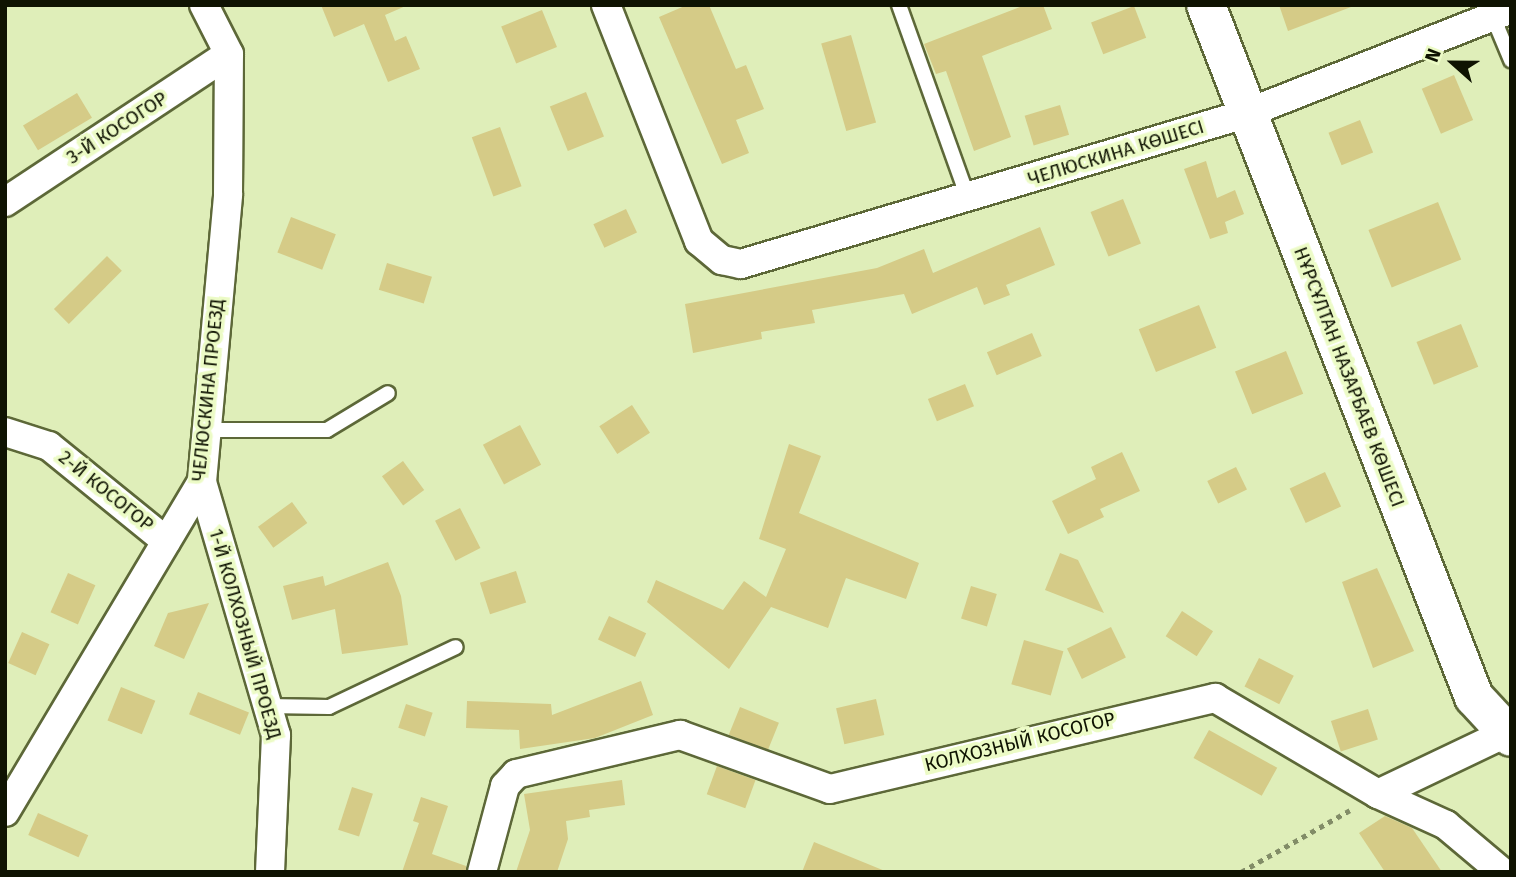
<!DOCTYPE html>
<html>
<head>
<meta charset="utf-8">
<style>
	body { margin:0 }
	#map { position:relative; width:1516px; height:877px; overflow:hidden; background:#dfeeb9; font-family:"Fira Sans",sans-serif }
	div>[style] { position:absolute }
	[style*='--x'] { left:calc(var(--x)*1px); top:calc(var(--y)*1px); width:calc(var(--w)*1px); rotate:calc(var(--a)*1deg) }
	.building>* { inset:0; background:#d5cb87; transform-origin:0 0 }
	.path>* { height:4.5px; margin-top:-2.25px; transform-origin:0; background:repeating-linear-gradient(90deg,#828c67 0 5px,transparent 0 10px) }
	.roads { filter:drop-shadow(2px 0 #5d6838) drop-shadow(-2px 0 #5d6838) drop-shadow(0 2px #5d6838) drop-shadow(0 -2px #5d6838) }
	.lane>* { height:14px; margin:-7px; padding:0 7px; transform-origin:7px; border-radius:7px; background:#fff }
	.street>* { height:28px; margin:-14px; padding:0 14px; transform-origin:14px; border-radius:14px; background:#fff }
	.secondary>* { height:38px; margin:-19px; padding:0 19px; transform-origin:19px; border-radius:19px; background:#fff }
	span { translate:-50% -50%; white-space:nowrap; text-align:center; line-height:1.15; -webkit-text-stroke:7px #ecfbc6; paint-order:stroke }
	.street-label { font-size:19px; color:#0f1302 }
	.frame { position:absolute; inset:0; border:7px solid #0f1302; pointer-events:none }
	.north { position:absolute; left:1418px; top:28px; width:70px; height:70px; -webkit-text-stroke:5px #ecfbc6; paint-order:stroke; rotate:291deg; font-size:19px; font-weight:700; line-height:28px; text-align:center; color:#0f1302 }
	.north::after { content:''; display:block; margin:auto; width:24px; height:32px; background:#0f1302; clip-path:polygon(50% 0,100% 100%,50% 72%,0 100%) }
</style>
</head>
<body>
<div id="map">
	<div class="building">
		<i style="clip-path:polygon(321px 5px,408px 5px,385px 15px,395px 41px,406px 36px,420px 69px,388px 82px,364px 24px,334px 37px)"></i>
		<i style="clip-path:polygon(687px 5px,709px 5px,736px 69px,746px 65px,764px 109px,736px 120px,749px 153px,722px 164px,659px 17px)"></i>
		<i style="clip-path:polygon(1025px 5px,1043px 5px,1052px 29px,982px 56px,1011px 137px,974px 151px,946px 71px,936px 74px,924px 44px)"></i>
		<i style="clip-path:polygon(1279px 5px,1351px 5px,1351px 7px,1288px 31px)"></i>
		<i style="left:1134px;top:6px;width:34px;height:46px;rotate:69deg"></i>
		<i style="left:542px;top:10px;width:40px;height:44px;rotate:68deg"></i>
		<i style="left:851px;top:35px;width:91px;height:31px;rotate:74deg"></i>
		<i style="left:1454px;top:75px;width:49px;height:35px;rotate:67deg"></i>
		<i style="left:586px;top:92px;width:48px;height:39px;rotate:68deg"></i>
		<i style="left:77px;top:93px;width:29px;height:63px;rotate:59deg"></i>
		<i style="left:1060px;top:105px;width:31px;height:37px;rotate:73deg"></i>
		<i style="left:1360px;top:120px;width:35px;height:34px;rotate:68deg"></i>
		<i style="left:500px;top:127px;width:63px;height:30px;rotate:70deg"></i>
		<i style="clip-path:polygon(1206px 161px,1217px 198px,1235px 190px,1244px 214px,1225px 222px,1228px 233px,1210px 239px,1184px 169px)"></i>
		<i style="left:1123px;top:199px;width:48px;height:35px;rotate:68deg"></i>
		<i style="left:1438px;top:202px;width:62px;height:75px;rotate:68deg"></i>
		<i style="left:626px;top:209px;width:26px;height:36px;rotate:65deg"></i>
		<i style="left:291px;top:217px;width:48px;height:38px;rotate:21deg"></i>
		<i style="clip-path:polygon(1040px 227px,1055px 265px,1006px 285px,1010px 295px,984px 305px,977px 287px,912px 314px,904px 294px,812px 310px,815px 323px,761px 332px,762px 339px,693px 353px,685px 304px,877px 268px,924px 249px,933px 273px)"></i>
		<i style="left:107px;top:256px;width:21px;height:75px;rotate:45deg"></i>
		<i style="left:387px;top:263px;width:47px;height:28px;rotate:17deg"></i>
		<i style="left:1199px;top:305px;width:46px;height:65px;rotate:68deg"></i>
		<i style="left:1461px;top:324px;width:46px;height:48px;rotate:68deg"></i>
		<i style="left:1032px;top:333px;width:25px;height:49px;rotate:67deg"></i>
		<i style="left:1286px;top:351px;width:46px;height:55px;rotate:68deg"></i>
		<i style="left:965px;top:384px;width:24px;height:40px;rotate:68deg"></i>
		<i style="left:632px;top:405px;width:33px;height:39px;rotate:57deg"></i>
		<i style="left:520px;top:425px;width:45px;height:42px;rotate:62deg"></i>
		<i style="clip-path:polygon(789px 444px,821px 456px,799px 513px,919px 563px,906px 599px,846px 578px,828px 628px,771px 607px,729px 669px,647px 602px,656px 580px,723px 610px,744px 581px,766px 597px,786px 549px,759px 539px)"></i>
		<i style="clip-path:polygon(1122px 452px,1140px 491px,1100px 509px,1104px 517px,1068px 534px,1052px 501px,1096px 479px,1091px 467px)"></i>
		<i style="left:403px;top:461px;width:36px;height:26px;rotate:54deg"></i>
		<i style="left:1236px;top:467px;width:25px;height:32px;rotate:64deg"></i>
		<i style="left:1325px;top:472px;width:38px;height:39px;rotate:65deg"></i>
		<i style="left:292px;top:502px;width:26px;height:42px;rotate:54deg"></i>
		<i style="left:460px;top:508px;width:45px;height:28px;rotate:63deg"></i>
		<i style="clip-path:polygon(1060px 553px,1078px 560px,1104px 613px,1045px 590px)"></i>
		<i style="clip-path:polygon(388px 562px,401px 596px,408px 645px,342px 654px,335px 609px,292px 620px,283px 586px,323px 576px,325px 586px)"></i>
		<i style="clip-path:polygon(1377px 568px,1414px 651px,1373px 668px,1342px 582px)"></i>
		<i style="left:516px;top:571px;width:33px;height:38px;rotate:72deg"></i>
		<i style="left:68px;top:573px;width:30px;height:43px;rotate:24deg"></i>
		<i style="left:971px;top:586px;width:27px;height:34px;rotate:17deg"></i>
		<i style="clip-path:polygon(209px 603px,184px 659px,154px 646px,168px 613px)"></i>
		<i style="left:1182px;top:611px;width:37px;height:30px;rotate:33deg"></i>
		<i style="left:609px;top:616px;width:41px;height:26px;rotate:25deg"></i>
		<i style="left:1111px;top:627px;width:34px;height:49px;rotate:64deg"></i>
		<i style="left:22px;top:632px;width:30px;height:34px;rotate:24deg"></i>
		<i style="left:1024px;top:640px;width:41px;height:46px;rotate:16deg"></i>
		<i style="left:1259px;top:658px;width:39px;height:32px;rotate:27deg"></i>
		<i style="clip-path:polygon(641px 681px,653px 715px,595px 738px,520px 749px,519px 730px,466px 728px,467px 701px,551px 704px,552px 715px)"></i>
		<i style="left:121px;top:687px;width:37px;height:36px;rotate:22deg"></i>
		<i style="left:198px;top:692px;width:55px;height:24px;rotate:22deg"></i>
		<i style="left:876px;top:699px;width:37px;height:41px;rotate:77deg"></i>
		<i style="left:406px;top:704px;width:28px;height:25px;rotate:18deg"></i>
		<i style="left:740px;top:707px;width:42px;height:30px;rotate:22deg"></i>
		<i style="left:1368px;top:709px;width:32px;height:39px;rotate:72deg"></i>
		<i style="left:1209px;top:730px;width:78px;height:32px;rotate:29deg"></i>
		<i style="left:717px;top:766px;width:41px;height:30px;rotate:20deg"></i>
		<i style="clip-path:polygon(622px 780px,625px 805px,589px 810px,590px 817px,566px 821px,568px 839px,557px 872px,516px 872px,530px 830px,524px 794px)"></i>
		<i style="left:352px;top:787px;width:22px;height:45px;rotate:18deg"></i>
		<i style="clip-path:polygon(421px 797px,448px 806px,432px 854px,466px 866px,466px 872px,402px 872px,419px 823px,413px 821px)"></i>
		<i style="left:38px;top:813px;width:55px;height:24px;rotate:24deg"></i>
		<i style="clip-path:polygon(1385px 816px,1412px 828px,1442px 872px,1385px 872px,1359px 833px)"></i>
		<i style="clip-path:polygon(814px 842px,885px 871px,885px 872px,802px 872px)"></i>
	</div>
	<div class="path">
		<i style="--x:1241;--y:872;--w:125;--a:-29.6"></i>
	</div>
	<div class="roads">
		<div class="lane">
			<i style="--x:899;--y:5;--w:205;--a:70.3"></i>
			<i style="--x:1493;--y:17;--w:47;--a:67.3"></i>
			<i style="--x:207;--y:430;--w:120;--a:0"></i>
			<i style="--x:327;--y:430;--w:71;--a:-31.2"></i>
			<i style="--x:267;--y:706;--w:62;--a:0.9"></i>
			<i style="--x:329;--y:707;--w:140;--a:-25.3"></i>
		</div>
		<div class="street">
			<i style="--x:606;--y:5;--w:254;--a:68.5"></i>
			<i style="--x:699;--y:241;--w:30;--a:40"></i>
			<i style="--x:722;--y:260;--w:19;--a:12"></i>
			<i style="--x:741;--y:264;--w:526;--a:-16.57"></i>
			<i style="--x:1245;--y:114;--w:286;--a:-21.5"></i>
			<i style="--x:5;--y:202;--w:268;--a:-33.5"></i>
			<i style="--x:5;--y:432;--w:46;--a:17.7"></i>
			<i style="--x:49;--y:446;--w:151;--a:39.1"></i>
			<i style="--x:202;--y:482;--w:264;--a:73.7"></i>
			<i style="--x:276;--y:735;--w:137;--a:92.5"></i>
			<i style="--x:1378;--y:794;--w:75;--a:24.5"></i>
			<i style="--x:1446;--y:825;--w:73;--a:40"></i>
			<i style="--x:5;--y:812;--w:384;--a:-59.2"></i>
			<i style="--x:202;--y:482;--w:289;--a:-84.8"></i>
			<i style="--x:228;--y:194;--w:140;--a:-89.6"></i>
			<i style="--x:229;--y:54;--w:55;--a:-117"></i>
			<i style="--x:482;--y:872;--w:89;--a:-75"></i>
			<i style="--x:505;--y:786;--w:16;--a:-47"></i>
			<i style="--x:516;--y:774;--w:169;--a:-13.4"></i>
			<i style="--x:680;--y:735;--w:159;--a:19.8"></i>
			<i style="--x:830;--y:789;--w:396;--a:-13.3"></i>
			<i style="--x:1215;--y:698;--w:189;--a:30.5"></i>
			<i style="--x:1378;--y:794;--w:142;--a:-25.5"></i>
		</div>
		<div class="secondary">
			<i style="--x:1206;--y:5;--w:742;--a:68.83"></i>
			<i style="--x:1474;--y:697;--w:54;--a:47.2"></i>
		</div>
	</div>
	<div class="street-label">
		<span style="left:117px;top:128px;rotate:-33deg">3-Й КОСОГОР</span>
		<span style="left:1116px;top:153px;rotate:-17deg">ЧЕЛЮСКИНА КӨШЕСІ</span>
		<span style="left:1349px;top:377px;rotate:69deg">НҰРСҰЛТАН НАЗАРБАЕВ КӨШЕСІ</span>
		<span style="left:208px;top:390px;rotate:-84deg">ЧЕЛЮСКИНА ПРОЕЗД</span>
		<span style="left:106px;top:491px;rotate:39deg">2-Й КОСОГОР</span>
		<span style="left:245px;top:634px;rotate:74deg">1-Й КОЛХОЗНЫЙ ПРОЕЗД</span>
		<span style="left:1020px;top:742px;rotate:-14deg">КОЛХОЗНЫЙ КОСОГОР</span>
	</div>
	<div class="frame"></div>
	<div class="north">N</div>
</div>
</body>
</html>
